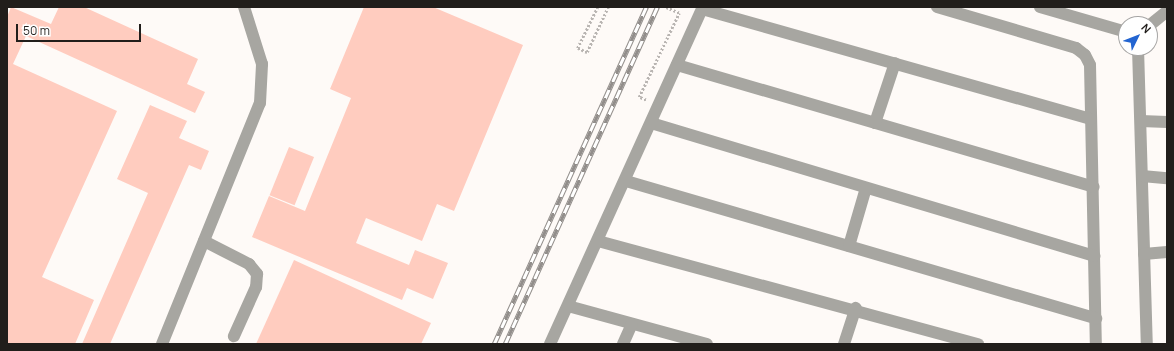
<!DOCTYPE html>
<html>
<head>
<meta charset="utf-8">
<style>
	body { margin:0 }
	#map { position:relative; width:1174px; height:351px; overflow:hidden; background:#fefaf7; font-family:Manrope,sans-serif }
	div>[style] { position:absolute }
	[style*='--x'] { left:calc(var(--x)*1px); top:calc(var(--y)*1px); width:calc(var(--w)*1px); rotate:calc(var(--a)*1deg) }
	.building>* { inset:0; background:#ffccbf; transform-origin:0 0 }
	.path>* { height:2.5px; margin-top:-1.25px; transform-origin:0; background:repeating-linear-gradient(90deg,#b9b5b2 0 2px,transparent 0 4px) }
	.minor>* { height:12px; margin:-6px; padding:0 6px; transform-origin:6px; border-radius:6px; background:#a7a6a1 }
	.rail>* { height:4.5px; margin-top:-2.25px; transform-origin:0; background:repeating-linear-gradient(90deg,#fff 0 9px,#928e8b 0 18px); box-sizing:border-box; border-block:1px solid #928e8b }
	span { translate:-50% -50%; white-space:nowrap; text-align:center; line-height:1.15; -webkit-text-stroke:3.5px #fff; paint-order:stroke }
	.frame { position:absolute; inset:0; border:8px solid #211e1b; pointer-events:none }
	.north { position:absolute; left:1118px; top:16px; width:40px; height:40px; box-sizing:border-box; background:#fff; border:1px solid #a6a5a4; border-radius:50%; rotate:47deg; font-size:11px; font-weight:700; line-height:16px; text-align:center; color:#211e1b }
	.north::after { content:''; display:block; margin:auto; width:14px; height:18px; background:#2365d1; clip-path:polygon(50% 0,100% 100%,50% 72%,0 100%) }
	.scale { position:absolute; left:16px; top:24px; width:125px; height:18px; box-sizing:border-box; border:2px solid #211e1b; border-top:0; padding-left:5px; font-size:12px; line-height:14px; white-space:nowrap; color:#211e1b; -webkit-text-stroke:3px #fff; paint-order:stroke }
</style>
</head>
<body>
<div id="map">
	<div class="building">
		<i style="clip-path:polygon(11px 7px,51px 24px,59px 7px,84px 7px,198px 59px,187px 84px,205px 92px,195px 113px,26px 36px,13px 64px,117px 111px,42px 277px,94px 300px,75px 344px,7px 344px,7px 17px)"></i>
		<i style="clip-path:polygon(364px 7px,433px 7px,523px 45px,454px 211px,437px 204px,422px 241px,366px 218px,356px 243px,409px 265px,415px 250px,448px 263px,433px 299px,407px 288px,402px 300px,252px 237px,269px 196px,305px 211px,351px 98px,330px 89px)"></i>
		<i style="clip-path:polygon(150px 105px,187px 121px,179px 138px,209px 151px,201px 170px,189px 165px,110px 344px,82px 344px,148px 193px,117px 179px)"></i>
		<i style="left:289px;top:147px;width:27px;height:52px;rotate:22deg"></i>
		<i style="clip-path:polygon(294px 260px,431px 323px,421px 344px,256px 344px)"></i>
	</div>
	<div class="path">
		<i style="--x:598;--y:7;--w:46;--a:116"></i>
		<i style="--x:578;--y:48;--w:10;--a:24"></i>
		<i style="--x:587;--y:52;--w:50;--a:-65"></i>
		<i style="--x:646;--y:100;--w:8;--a:-157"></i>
		<i style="--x:639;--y:97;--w:93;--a:-64.5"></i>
		<i style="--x:679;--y:13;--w:15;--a:-157"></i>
	</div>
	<div class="minor">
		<i style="--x:937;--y:7;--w:145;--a:16.4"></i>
		<i style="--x:1076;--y:48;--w:11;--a:38"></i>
		<i style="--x:1085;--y:55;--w:11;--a:63"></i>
		<i style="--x:1090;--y:65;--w:279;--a:88.8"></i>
		<i style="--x:1040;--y:7;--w:90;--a:16.2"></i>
		<i style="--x:702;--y:9;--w:404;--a:15.8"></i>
		<i style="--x:1150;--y:25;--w:22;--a:-39"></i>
		<i style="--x:1138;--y:48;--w:296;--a:88.3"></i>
		<i style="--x:677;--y:65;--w:434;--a:16.3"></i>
		<i style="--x:1141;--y:121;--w:26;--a:2"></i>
		<i style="--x:651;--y:123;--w:463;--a:16.7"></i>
		<i style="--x:875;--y:123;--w:63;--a:-71.6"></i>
		<i style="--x:1142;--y:176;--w:25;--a:5"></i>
		<i style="--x:626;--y:181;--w:490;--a:16.3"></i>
		<i style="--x:204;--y:241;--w:51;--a:27.1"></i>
		<i style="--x:249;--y:264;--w:13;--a:51"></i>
		<i style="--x:257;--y:274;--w:13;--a:94"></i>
		<i style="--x:256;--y:287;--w:54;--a:114.2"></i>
		<i style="--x:598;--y:241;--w:394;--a:15.2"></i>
		<i style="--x:849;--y:246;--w:60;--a:-73.7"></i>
		<i style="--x:1144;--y:254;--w:23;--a:-5"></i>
		<i style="--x:568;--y:306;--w:144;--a:15.3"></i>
		<i style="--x:162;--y:344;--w:260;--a:-67.9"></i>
		<i style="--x:260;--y:103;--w:39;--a:-87"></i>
		<i style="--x:262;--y:64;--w:60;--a:-107.5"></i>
		<i style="--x:550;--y:344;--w:370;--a:-65.6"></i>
		<i style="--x:623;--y:344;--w:22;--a:-66"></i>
		<i style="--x:844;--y:344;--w:38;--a:-72"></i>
	</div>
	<div class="rail">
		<i style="--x:494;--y:344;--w:370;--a:-65.7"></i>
		<i style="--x:505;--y:344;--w:370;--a:-65.7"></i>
	</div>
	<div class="frame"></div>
	<div class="north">N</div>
	<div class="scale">50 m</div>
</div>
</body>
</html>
